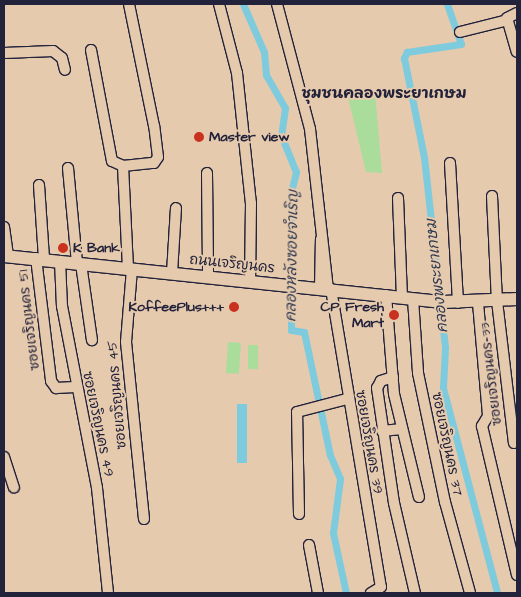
<!DOCTYPE html>
<html>
<head>
<meta charset="utf-8">
<style>
	body { margin:0 }
	#map { position:relative; width:521px; height:597px; overflow:hidden; background:#e6caad; font-family:"Architects Daughter","Playpen Sans Thai",sans-serif }
	div>[style] { position:absolute }
	[style*='--x'] { left:calc(var(--x)*1px); top:calc(var(--y)*1px); width:calc(var(--w)*1px); rotate:calc(var(--a)*1deg) }
	.green>* { inset:0; background:#aadc9c; transform-origin:0 0 }
	.water>* { inset:0; background:#7ecbdd; transform-origin:0 0 }
	.canal>* { height:7px; margin:-3.5px; padding:0 3.5px; transform-origin:3.5px; border-radius:3.5px; background:#7ecbdd }
	.roads { filter:drop-shadow(1px 0 #22223b) drop-shadow(-1px 0 #22223b) drop-shadow(0 1px #22223b) drop-shadow(0 -1px #22223b) }
	.minor>* { height:10px; margin:-5px; padding:0 5px; transform-origin:5px; border-radius:5px; background:#e6caad }
	.major>* { height:12px; margin:-6px; padding:0 6px; transform-origin:6px; border-radius:6px; background:#e6caad }
	.dots>* { width:14px; height:14px; translate:-50% -50%; box-sizing:border-box; border:2px solid #e6caad; border-radius:50% }
	span { translate:-50% -50%; white-space:nowrap; text-align:center; line-height:1.15; -webkit-text-stroke:4px #e6caad; paint-order:stroke }
	.poi-label { font-size:14px; color:#22223b; font-weight:700 }
	.left { translate:0 -50%; text-align:left }
	.right { translate:-100% -50%; text-align:right }
	.street-label { font-size:14px; color:#22223b }
	.neighbourhood-label { font-size:15px; color:#22223b; font-weight:700 }
	.water-label { font-size:15px; color:#303b53; font-style:italic }
	.frame { position:absolute; inset:0; border:5px solid #22223b; pointer-events:none }
</style>
</head>
<body>
<div id="map">
	<div class="green">
		<i style="clip-path:polygon(347px 93px,375px 93px,382px 173px,366px 172px)"></i>
		<i style="left:228px;top:342px;width:13px;height:31px;rotate:4deg"></i>
		<i style="left:248px;top:345px;width:10px;height:24px"></i>
	</div>
	<div class="water">
		<i style="left:237px;top:404px;width:10px;height:59px"></i>
	</div>
	<div class="canal">
		<i style="--x:243;--y:4;--w:52;--a:66.4"></i>
		<i style="--x:264;--y:52;--w:23;--a:85"></i>
		<i style="--x:266;--y:75;--w:38;--a:60"></i>
		<i style="--x:285;--y:108;--w:27;--a:98"></i>
		<i style="--x:281;--y:135;--w:40;--a:68"></i>
		<i style="--x:296;--y:172;--w:21;--a:104"></i>
		<i style="--x:291;--y:192;--w:138;--a:90"></i>
		<i style="--x:291;--y:330;--w:13;--a:9"></i>
		<i style="--x:304;--y:332;--w:126;--a:78.1"></i>
		<i style="--x:330;--y:455;--w:26;--a:67"></i>
		<i style="--x:340;--y:479;--w:54;--a:97.4"></i>
		<i style="--x:333;--y:533;--w:61;--a:77.8"></i>
		<i style="--x:447;--y:4;--w:42;--a:70.7"></i>
		<i style="--x:461;--y:44;--w:55;--a:171.6"></i>
		<i style="--x:407;--y:52;--w:7;--a:117"></i>
		<i style="--x:404;--y:58;--w:101;--a:78.6"></i>
		<i style="--x:424;--y:157;--w:192;--a:83.7"></i>
		<i style="--x:445;--y:348;--w:40;--a:92.9"></i>
		<i style="--x:443;--y:388;--w:212;--a:75.2"></i>
	</div>
	<div class="roads">
		<div class="minor">
			<i style="--x:219;--y:4;--w:71;--a:75.4"></i>
			<i style="--x:237;--y:73;--w:131;--a:83.9"></i>
			<i style="--x:251;--y:203;--w:77;--a:90.7"></i>
			<i style="--x:277;--y:4;--w:129;--a:75.2"></i>
			<i style="--x:310;--y:129;--w:161;--a:83.6"></i>
			<i style="--x:517;--y:13;--w:11;--a:153"></i>
			<i style="--x:507;--y:18;--w:35;--a:74"></i>
			<i style="--x:460;--y:32;--w:49;--a:-14"></i>
			<i style="--x:91;--y:50;--w:113;--a:79.3"></i>
			<i style="--x:112;--y:161;--w:12;--a:24"></i>
			<i style="--x:123;--y:166;--w:31;--a:-6"></i>
			<i style="--x:154;--y:163;--w:7;--a:-56"></i>
			<i style="--x:158;--y:157;--w:31;--a:-97"></i>
			<i style="--x:154;--y:126;--w:125;--a:-101.6"></i>
			<i style="--x:4;--y:53;--w:49;--a:-2.3"></i>
			<i style="--x:53;--y:51;--w:11;--a:38"></i>
			<i style="--x:62;--y:58;--w:12;--a:76"></i>
			<i style="--x:450;--y:163;--w:140;--a:86.7"></i>
			<i style="--x:123;--y:166;--w:103;--a:87.2"></i>
			<i style="--x:68;--y:168;--w:96;--a:84.6"></i>
			<i style="--x:207;--y:173;--w:104;--a:89.4"></i>
			<i style="--x:39;--y:185;--w:74;--a:86.1"></i>
			<i style="--x:492;--y:196;--w:105;--a:87.3"></i>
			<i style="--x:497;--y:301;--w:143;--a:83.2"></i>
			<i style="--x:398;--y:198;--w:99;--a:87.7"></i>
			<i style="--x:4;--y:227;--w:29;--a:82"></i>
			<i style="--x:36;--y:258;--w:124;--a:83"></i>
			<i style="--x:51;--y:381;--w:9;--a:54"></i>
			<i style="--x:56;--y:388;--w:19;--a:-3"></i>
			<i style="--x:60;--y:261;--w:45;--a:87.5"></i>
			<i style="--x:62;--y:306;--w:185;--a:79.1"></i>
			<i style="--x:97;--y:488;--w:106;--a:84"></i>
			<i style="--x:81;--y:264;--w:77;--a:81.8"></i>
			<i style="--x:132;--y:269;--w:73;--a:94.7"></i>
			<i style="--x:126;--y:342;--w:178;--a:84.2"></i>
			<i style="--x:172;--y:273;--w:65;--a:-86.5"></i>
			<i style="--x:320;--y:289;--w:50;--a:-88.9"></i>
			<i style="--x:331;--y:289;--w:302;--a:80.5"></i>
			<i style="--x:381;--y:587;--w:12;--a:149"></i>
			<i style="--x:386;--y:295;--w:99;--a:85.4"></i>
			<i style="--x:394;--y:394;--w:106;--a:76.4"></i>
			<i style="--x:413;--y:299;--w:74;--a:86.1"></i>
			<i style="--x:418;--y:373;--w:132;--a:78.2"></i>
			<i style="--x:445;--y:502;--w:94;--a:74.6"></i>
			<i style="--x:478;--y:303;--w:113;--a:84.9"></i>
			<i style="--x:488;--y:416;--w:12;--a:121"></i>
			<i style="--x:482;--y:426;--w:153;--a:76.8"></i>
			<i style="--x:393;--y:377;--w:13;--a:162"></i>
			<i style="--x:381;--y:381;--w:8;--a:120"></i>
			<i style="--x:377;--y:388;--w:116;--a:81.6"></i>
			<i style="--x:394;--y:503;--w:92;--a:76.9"></i>
			<i style="--x:382;--y:431;--w:20;--a:-6"></i>
			<i style="--x:4;--y:457;--w:32;--a:72"></i>
			<i style="--x:299;--y:514;--w:102;--a:-91.1"></i>
			<i style="--x:297;--y:412;--w:52;--a:-14.6"></i>
			<i style="--x:309;--y:545;--w:49;--a:79.4"></i>
		</div>
		<div class="major">
			<i style="--x:4;--y:256;--w:441;--a:6"></i>
			<i style="--x:443;--y:302;--w:74;--a:-2.3"></i>
		</div>
	</div>
	<div class="dots">
		<i style="left:199px;top:137px;background:#c8321e"></i>
		<i style="left:63px;top:248px;background:#c8321e"></i>
		<i style="left:234px;top:307px;background:#c8321e"></i>
		<i style="left:394px;top:315px;background:#c8321e"></i>
	</div>
	<div class="poi-label">
		<span class="left" style="left:209px;top:137px">Master view</span>
		<span class="left" style="left:73px;top:248px">K Bank</span>
		<span class="right" style="left:224px;top:307px">KoffeePlus+++</span>
		<span class="right" style="left:384px;top:315px">CP Fresh<br>Mart</span>
	</div>
	<div class="street-label">
		<span style="left:232px;top:264px;rotate:6deg">ถนนเจริญนคร</span>
		<span style="left:29px;top:320px;rotate:-97deg">ซอยเจริญนคร 51</span>
		<span style="left:491px;top:374px;rotate:-97deg">ซอยเจริญนคร 33</span>
		<span style="left:117px;top:395px;rotate:-95deg">ซอยเจริญนคร 45</span>
		<span style="left:98px;top:424px;rotate:78deg">ซอยเจริญนคร 49</span>
		<span style="left:369px;top:442px;rotate:80deg">ซอยเจริญนคร 39</span>
		<span style="left:447px;top:444px;rotate:78deg">ซอยเจริญนคร 37</span>
	</div>
	<div class="neighbourhood-label">
		<span style="left:384px;top:94px">ชุมชนคลองพระยาเกษม</span>
	</div>
	<div class="water-label">
		<span style="left:292px;top:256px;rotate:-89deg">คลองหลังซอยจำเริญ</span>
		<span style="left:437px;top:276px;rotate:-96deg">คลองพระยาเกษม</span>
	</div>
	<div class="frame"></div>
</div>
</body>
</html>
